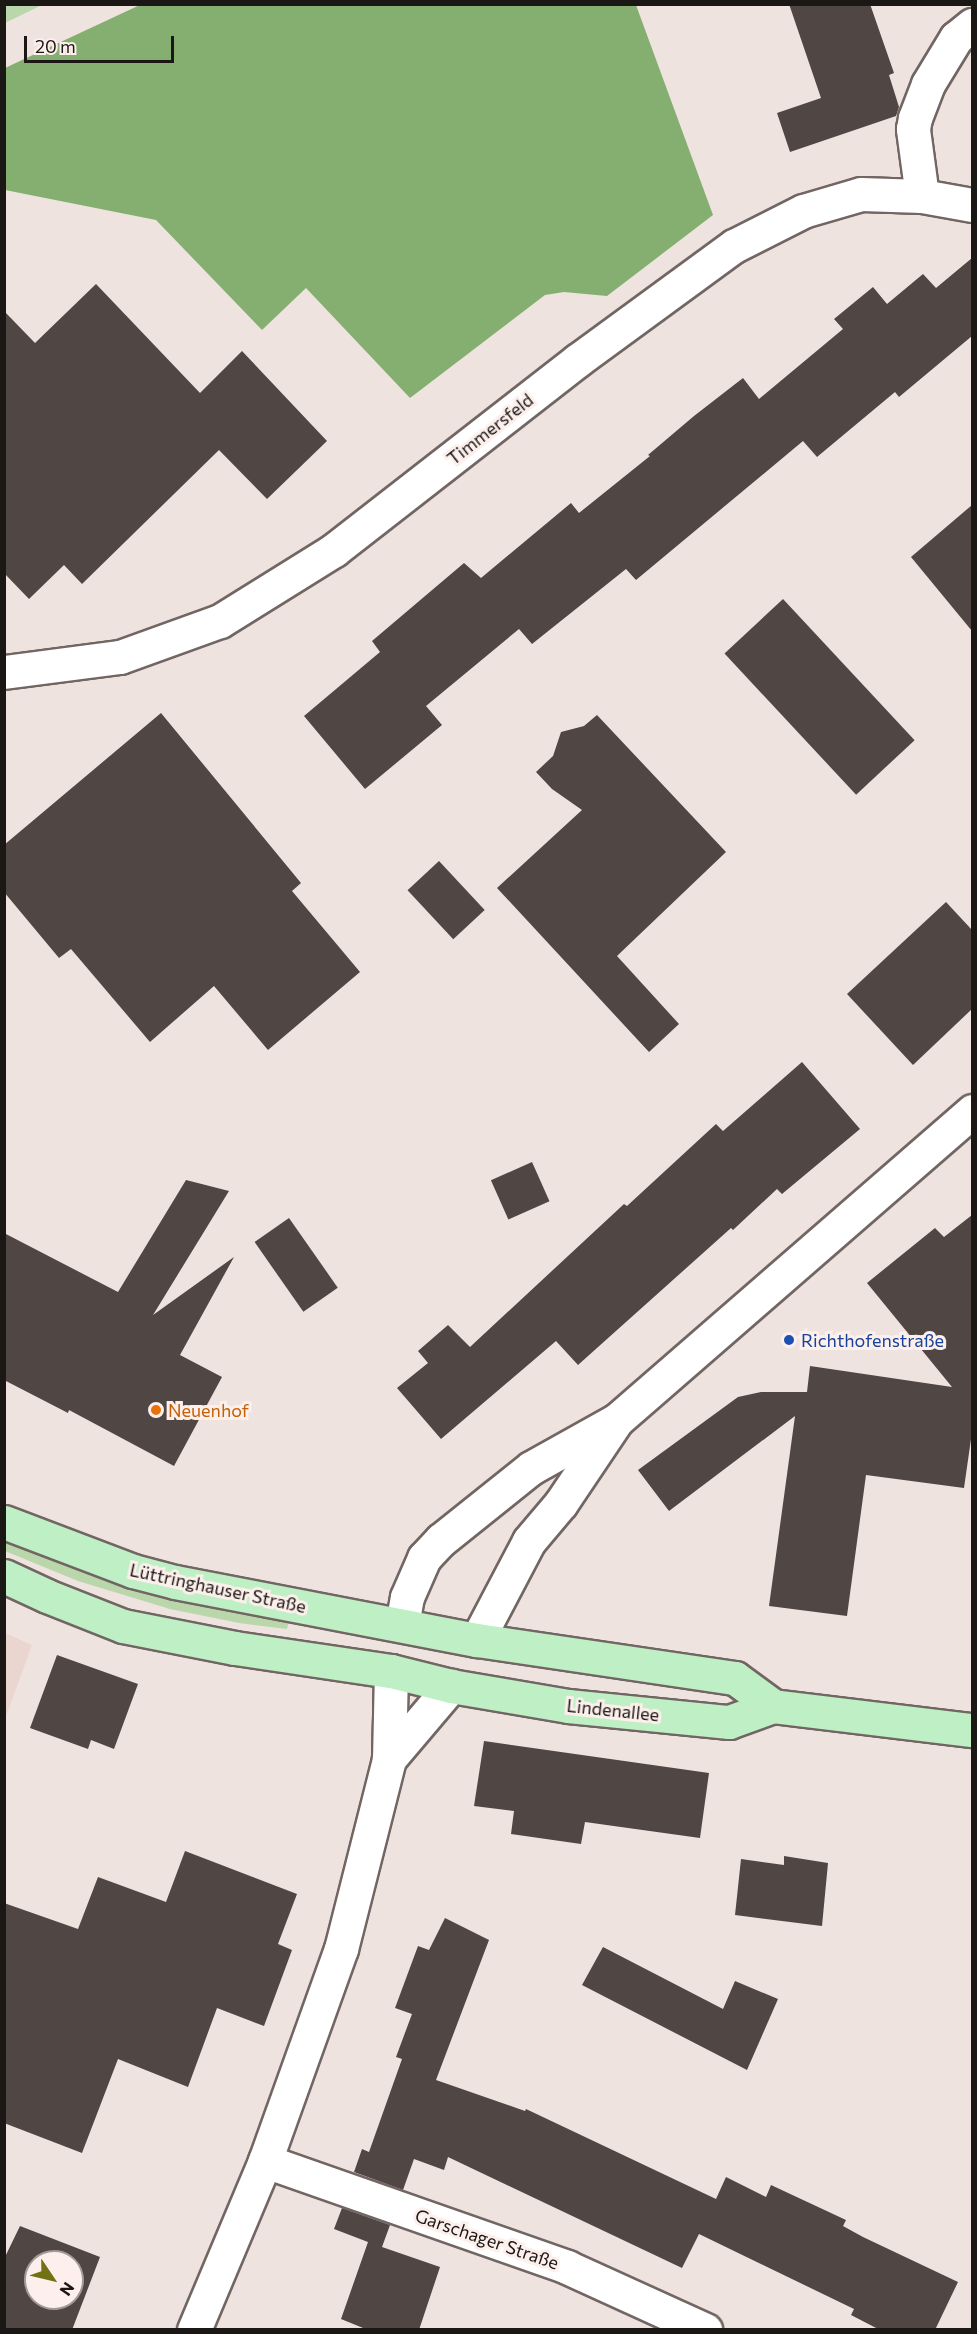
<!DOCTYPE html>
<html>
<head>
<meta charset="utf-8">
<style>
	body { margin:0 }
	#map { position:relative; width:977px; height:2334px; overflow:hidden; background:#efe3df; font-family:Commissioner,sans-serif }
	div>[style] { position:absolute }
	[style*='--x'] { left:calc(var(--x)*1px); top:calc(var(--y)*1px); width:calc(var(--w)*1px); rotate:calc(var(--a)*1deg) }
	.built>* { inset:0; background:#ead6cf }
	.green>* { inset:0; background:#b9d7ab }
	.forest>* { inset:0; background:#85af70 }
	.building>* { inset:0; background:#504643; transform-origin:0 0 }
	.roads { filter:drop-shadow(2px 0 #716663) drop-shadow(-2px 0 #716663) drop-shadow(0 2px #716663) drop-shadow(0 -2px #716663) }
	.minor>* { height:33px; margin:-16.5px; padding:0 16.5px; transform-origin:16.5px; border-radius:16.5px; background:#fff }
	.major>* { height:33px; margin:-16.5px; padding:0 16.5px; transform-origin:16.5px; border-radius:16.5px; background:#bfefc4 }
	.dots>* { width:16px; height:16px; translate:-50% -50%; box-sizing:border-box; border:3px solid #fdf0ec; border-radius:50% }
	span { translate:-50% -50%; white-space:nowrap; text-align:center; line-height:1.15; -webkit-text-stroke:6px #fdf0ec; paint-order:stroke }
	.street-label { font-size:18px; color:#1b1715 }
	.transit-label { font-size:18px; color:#164399 }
	.left { translate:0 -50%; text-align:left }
	.food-label { font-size:18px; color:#c56008 }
	.frame { position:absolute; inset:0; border:6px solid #1b1715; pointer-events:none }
	.north { position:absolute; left:24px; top:2250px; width:60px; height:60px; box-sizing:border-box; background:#fdf0ec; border:2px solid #a39996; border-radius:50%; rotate:125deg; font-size:16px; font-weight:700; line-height:24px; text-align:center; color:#1b1715 }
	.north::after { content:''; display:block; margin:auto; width:21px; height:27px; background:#727114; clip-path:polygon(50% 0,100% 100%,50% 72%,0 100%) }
	.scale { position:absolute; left:24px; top:36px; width:150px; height:27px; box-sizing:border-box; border:3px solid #1b1715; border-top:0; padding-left:8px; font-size:18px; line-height:21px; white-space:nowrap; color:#1b1715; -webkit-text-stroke:4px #fdf0ec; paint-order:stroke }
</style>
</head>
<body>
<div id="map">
	<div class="built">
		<i style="clip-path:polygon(5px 1633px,32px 1645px,5px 1719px)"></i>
	</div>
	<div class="green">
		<i style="clip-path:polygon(5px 4px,42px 4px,42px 5px,5px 23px)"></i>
		<i style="clip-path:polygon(4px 1538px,128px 1586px,239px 1614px,289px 1620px,287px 1629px,239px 1623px,170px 1609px,78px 1581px,5px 1551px)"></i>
	</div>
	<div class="forest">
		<i style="clip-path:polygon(142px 4px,636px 5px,713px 215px,607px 296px,564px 292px,545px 295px,410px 398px,306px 288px,262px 330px,156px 220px,5px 190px,5px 68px)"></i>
	</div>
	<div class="building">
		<i style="clip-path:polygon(789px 4px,870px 4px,894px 73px,889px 75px,899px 107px,896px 116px,790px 152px,777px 113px,821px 98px)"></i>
		<i style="clip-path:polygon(972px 258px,972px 336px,899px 397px,895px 392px,817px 457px,803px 441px,636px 580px,626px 569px,532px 644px,519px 629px,426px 706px,442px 725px,365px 789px,304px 716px,380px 652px,372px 641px,464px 563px,481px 578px,571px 503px,579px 513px,650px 456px,648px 455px,694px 416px,743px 378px,759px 399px,843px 329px,834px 319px,873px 287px,887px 304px,923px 274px,936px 288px)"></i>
		<i style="clip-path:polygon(96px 284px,200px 393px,242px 351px,327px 441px,267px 499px,219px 450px,82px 584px,64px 565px,29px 599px,4px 573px,4px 311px,35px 343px)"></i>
		<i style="clip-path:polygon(972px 505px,972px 631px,911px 557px)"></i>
		<i style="left:783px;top:599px;width:193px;height:80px;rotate:47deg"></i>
		<i style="clip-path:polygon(161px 713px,301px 883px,292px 891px,360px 972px,268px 1050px,214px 986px,150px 1042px,71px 949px,59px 958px,4px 892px,4px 845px)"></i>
		<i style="clip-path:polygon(597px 715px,726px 852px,617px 956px,679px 1024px,649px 1052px,497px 888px,582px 810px,552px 789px,536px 772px,553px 756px,561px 732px,584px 726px)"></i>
		<i style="left:439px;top:861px;width:67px;height:43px;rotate:47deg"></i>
		<i style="clip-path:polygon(946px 902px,972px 930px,972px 1009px,913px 1065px,847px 994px)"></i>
		<i style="clip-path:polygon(802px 1062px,860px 1129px,782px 1194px,777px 1189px,733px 1230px,731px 1228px,578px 1365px,556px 1341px,441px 1439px,397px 1388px,428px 1363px,418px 1351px,448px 1325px,470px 1347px,624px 1204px,627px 1206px,716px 1124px,723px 1131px)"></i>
		<i style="left:532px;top:1162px;width:43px;height:45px;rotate:66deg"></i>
		<i style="clip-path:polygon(186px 1180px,229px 1191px,153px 1315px,234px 1257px,180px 1355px,222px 1377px,174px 1466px,69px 1410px,68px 1413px,4px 1380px,4px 1233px,118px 1292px)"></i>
		<i style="clip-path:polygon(972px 1215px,972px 1432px,964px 1488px,866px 1475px,847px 1616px,769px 1606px,795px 1416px,669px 1511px,638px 1470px,738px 1397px,761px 1392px,807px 1392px,810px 1366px,952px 1387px,867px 1283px,935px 1228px,944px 1237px)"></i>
		<i style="left:289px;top:1218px;width:85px;height:42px;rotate:55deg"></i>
		<i style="clip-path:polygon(57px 1655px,138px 1684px,114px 1749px,91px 1740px,88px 1749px,30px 1728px)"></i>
		<i style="clip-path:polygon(484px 1741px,709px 1773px,700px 1838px,585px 1822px,581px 1844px,511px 1834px,514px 1811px,474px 1806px)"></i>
		<i style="clip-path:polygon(185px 1851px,297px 1894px,278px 1944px,292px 1950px,264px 2026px,217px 2008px,188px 2087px,118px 2059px,82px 2153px,4px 2123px,4px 1903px,78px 1929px,98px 1877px,166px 1902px)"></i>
		<i style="clip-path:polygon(784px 1856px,828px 1863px,822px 1926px,735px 1915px,741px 1859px,784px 1865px)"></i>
		<i style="clip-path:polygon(445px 1918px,489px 1940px,436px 2080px,525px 2111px,526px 2109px,716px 2199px,726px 2177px,766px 2197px,771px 2185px,846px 2220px,843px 2226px,863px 2237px,958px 2282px,935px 2330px,880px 2330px,851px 2315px,854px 2309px,699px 2234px,682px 2268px,448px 2157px,444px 2170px,414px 2159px,403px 2190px,354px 2172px,362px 2149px,369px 2152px,402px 2059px,396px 2057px,412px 2014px,395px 2008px,418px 1946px,429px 1950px)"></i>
		<i style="clip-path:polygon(603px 1947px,723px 2009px,735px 1981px,778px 1999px,747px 2070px,582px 1985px)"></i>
		<i style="clip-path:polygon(342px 2208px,390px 2225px,382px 2247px,440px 2267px,419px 2330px,368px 2330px,341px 2319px,368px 2242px,334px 2229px)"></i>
		<i style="clip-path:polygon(evenodd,20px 2226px,100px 2257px,72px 2330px,4px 2330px,4px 2259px,20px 2226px,36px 2262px,72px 2262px,72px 2298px,36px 2298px,36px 2262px)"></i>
	</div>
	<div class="roads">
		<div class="minor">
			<i style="--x:922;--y:196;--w:68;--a:-97.7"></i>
			<i style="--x:913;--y:129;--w:11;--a:-80"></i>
			<i style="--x:915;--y:118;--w:36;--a:-69"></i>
			<i style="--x:928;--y:84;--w:54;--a:-58.7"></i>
			<i style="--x:956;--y:38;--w:21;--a:-39"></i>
			<i style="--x:4;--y:672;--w:117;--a:-7.4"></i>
			<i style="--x:120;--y:657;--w:106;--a:-19.8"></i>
			<i style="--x:220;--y:621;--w:134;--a:-31.9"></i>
			<i style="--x:334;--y:550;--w:309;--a:-37.9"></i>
			<i style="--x:578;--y:360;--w:193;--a:-36.2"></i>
			<i style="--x:734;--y:246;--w:77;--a:-26.9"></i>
			<i style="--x:803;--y:211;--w:60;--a:-16.3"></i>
			<i style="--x:861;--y:194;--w:61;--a:1.9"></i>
			<i style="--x:922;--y:196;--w:51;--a:10.2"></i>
			<i style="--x:402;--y:1625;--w:28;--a:-80"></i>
			<i style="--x:407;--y:1597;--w:43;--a:-66.4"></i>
			<i style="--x:424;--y:1558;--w:25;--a:-47"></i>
			<i style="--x:441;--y:1540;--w:115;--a:-38.7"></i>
			<i style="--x:531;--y:1468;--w:98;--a:-29.2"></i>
			<i style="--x:617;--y:1420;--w:471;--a:-41"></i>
			<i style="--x:477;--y:1640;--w:112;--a:-62.3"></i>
			<i style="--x:529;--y:1541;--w:50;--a:-49.9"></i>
			<i style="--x:561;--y:1503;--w:95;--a:-56.1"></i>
			<i style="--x:389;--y:1759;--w:96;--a:-49.7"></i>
			<i style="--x:265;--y:2161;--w:320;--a:19.3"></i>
			<i style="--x:567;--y:2267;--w:152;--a:24.5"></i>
			<i style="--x:194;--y:2330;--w:183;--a:-67.2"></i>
			<i style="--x:265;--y:2161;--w:225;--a:-70.3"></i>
			<i style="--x:341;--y:1949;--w:196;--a:-75.8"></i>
			<i style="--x:389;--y:1759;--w:88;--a:-88.7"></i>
		</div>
		<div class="major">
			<i style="--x:4;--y:1522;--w:138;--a:20.8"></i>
			<i style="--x:133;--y:1571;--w:43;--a:14.7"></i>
			<i style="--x:175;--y:1582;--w:308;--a:10.9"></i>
			<i style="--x:477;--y:1640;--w:261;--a:8.4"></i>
			<i style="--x:735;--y:1678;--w:47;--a:36.4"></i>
			<i style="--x:4;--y:1576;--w:47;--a:24.9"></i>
			<i style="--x:47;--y:1596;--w:82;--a:21.5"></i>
			<i style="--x:123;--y:1626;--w:114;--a:11.1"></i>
			<i style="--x:235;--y:1648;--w:158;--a:8.4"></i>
			<i style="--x:391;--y:1671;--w:62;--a:14"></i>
			<i style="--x:451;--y:1686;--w:119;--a:9.7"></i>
			<i style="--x:568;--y:1706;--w:162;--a:5.7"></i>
			<i style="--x:729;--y:1722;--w:47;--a:-20"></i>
			<i style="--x:773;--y:1706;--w:200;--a:6.9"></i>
		</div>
	</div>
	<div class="dots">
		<i style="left:789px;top:1340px;background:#1a4fb4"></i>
		<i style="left:156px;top:1410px;background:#e8710a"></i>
	</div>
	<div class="street-label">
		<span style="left:490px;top:429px;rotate:-38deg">Timmersfeld</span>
		<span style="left:218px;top:1588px;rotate:12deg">Lüttringhauser Straße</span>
		<span style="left:613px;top:1710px;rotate:6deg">Lindenallee</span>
		<span style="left:487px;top:2239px;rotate:19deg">Garschager Straße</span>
	</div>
	<div class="transit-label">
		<span class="left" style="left:801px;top:1340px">Richthofenstraße</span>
	</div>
	<div class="food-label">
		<span class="left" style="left:168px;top:1410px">Neuenhof</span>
	</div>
	<div class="frame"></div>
	<div class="north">N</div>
	<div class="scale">20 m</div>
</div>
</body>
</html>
